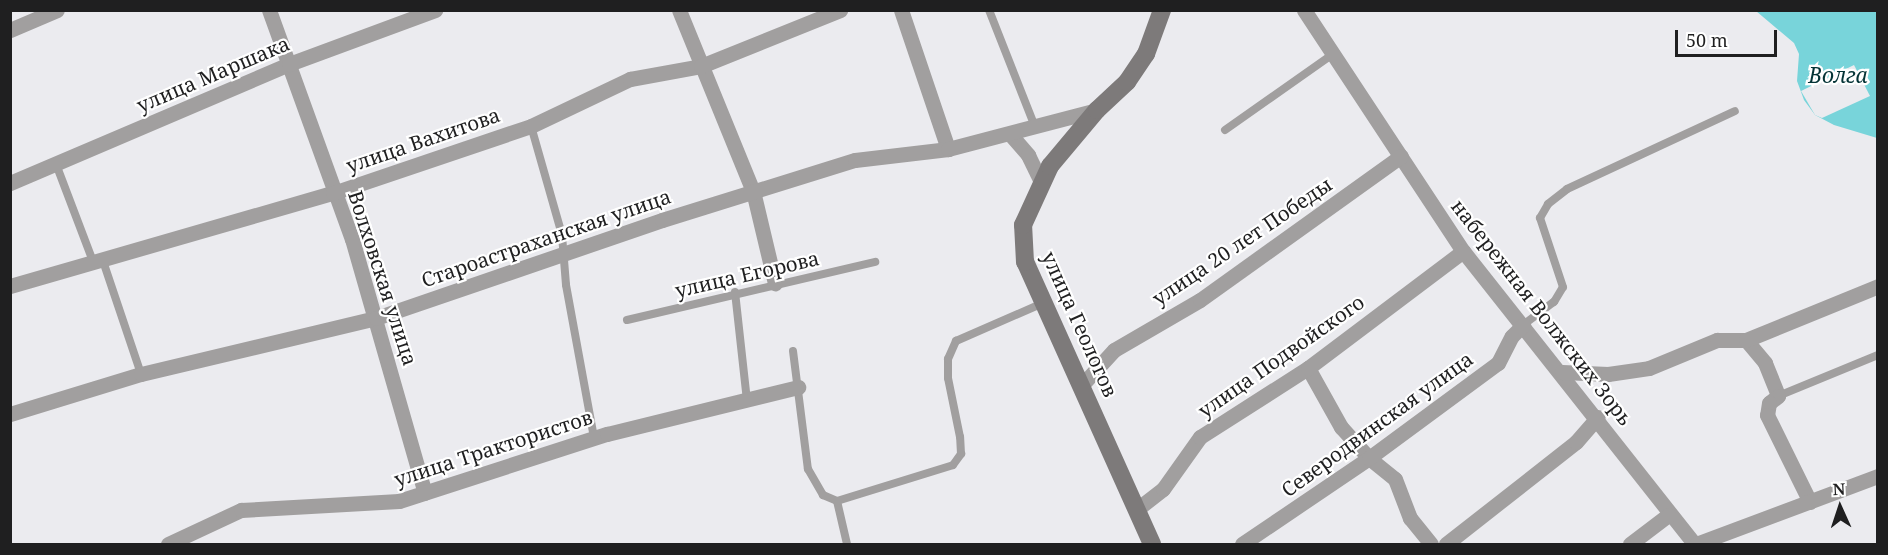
<!DOCTYPE html>
<html>
<head>
<meta charset="utf-8">
<style>
	body { margin:0 }
	#map { position:relative; width:1888px; height:555px; overflow:hidden; background:#ebebef; font-family:"Noto Serif",serif }
	div>[style] { position:absolute }
	[style*='--x'] { left:calc(var(--x)*1px); top:calc(var(--y)*1px); width:calc(var(--w)*1px); rotate:calc(var(--a)*1deg) }
	.water>* { inset:0; background:#78d4da }
	.pier>* { inset:0; background:#ebebef }
	.lane>* { height:8px; margin:-4px; padding:0 4px; transform-origin:4px; border-radius:4px; background:#a19f9f }
	.street>* { height:15px; margin:-7.5px; padding:0 7.5px; transform-origin:7.5px; border-radius:7.5px; background:#a19f9f }
	.secondary>* { height:18px; margin:-9px; padding:0 9px; transform-origin:9px; border-radius:9px; background:#7d7a7a }
	span { translate:-50% -50%; white-space:nowrap; text-align:center; line-height:1.15; -webkit-text-stroke:4.5px #fff; paint-order:stroke }
	.street-label { font-size:20px; color:#1f1f20 }
	.water-label { font-size:21px; color:#043336; font-style:italic }
	.frame { position:absolute; inset:0; border:12px solid #1f1f20; pointer-events:none }
	.north { position:absolute; left:1810px; top:477px; width:60px; height:60px; -webkit-text-stroke:4px #fff; paint-order:stroke; rotate:357deg; font-size:16px; font-weight:700; line-height:24px; text-align:center; color:#1f1f20 }
	.north::after { content:''; display:block; margin:auto; width:21px; height:27px; background:#1f1f20; clip-path:polygon(50% 0,100% 100%,50% 72%,0 100%) }
	.scale { position:absolute; left:1675px; top:30px; width:102px; height:27px; box-sizing:border-box; border:3px solid #1f1f20; border-top:0; padding-left:8px; font-size:18px; line-height:21px; white-space:nowrap; color:#1f1f20; -webkit-text-stroke:4px #fff; paint-order:stroke }
</style>
</head>
<body>
<div id="map">
	<div class="water">
		<i style="clip-path:polygon(1756px 11px,1877px 11px,1877px 138px,1834px 125px,1815px 115px,1804px 100px,1797px 81px,1799px 54px,1794px 43px)"></i>
	</div>
	<div class="pier">
		<i style="clip-path:polygon(1854px 65px,1870px 96px,1822px 118px,1815px 115px,1801px 91px)"></i>
	</div>
	<div class="lane">
		<i style="--x:989;--y:10;--w:126;--a:68.5"></i>
		<i style="--x:531;--y:126;--w:113;--a:74.1"></i>
		<i style="--x:562;--y:235;--w:50;--a:85.4"></i>
		<i style="--x:566;--y:285;--w:156;--a:79.6"></i>
		<i style="--x:1225;--y:130;--w:132;--a:-35.1"></i>
		<i style="--x:56;--y:164;--w:107;--a:69.2"></i>
		<i style="--x:103;--y:261;--w:119;--a:71.4"></i>
		<i style="--x:735;--y:292;--w:109;--a:83.7"></i>
		<i style="--x:627;--y:320;--w:255;--a:-13.2"></i>
		<i style="--x:1523;--y:325;--w:39;--a:-37"></i>
		<i style="--x:1554;--y:302;--w:17;--a:-59"></i>
		<i style="--x:1563;--y:287;--w:73;--a:-108.4"></i>
		<i style="--x:1540;--y:218;--w:16;--a:-60"></i>
		<i style="--x:1548;--y:204;--w:24;--a:-38"></i>
		<i style="--x:1567;--y:189;--w:185;--a:-24.9"></i>
		<i style="--x:793;--y:351;--w:119;--a:82.8"></i>
		<i style="--x:808;--y:469;--w:30;--a:60"></i>
		<i style="--x:823;--y:495;--w:15;--a:23"></i>
		<i style="--x:837;--y:501;--w:44;--a:76.9"></i>
		<i style="--x:1778;--y:396;--w:108;--a:-22.3"></i>
		<i style="--x:837;--y:501;--w:121;--a:-17.2"></i>
		<i style="--x:953;--y:465;--w:14;--a:-54"></i>
		<i style="--x:961;--y:454;--w:17;--a:-93"></i>
		<i style="--x:960;--y:437;--w:60;--a:-101.5"></i>
		<i style="--x:948;--y:378;--w:19;--a:-90"></i>
		<i style="--x:948;--y:359;--w:20;--a:-66"></i>
		<i style="--x:956;--y:341;--w:95;--a:-23.6"></i>
	</div>
	<div class="street">
		<i style="--x:269;--y:10;--w:244;--a:70.1"></i>
		<i style="--x:352;--y:239;--w:264;--a:74"></i>
		<i style="--x:679;--y:10;--w:196;--a:67.8"></i>
		<i style="--x:753;--y:191;--w:95;--a:76.6"></i>
		<i style="--x:901;--y:10;--w:147;--a:71.3"></i>
		<i style="--x:1304;--y:10;--w:289;--a:56.6"></i>
		<i style="--x:1463;--y:251;--w:373;--a:51.7"></i>
		<i style="--x:10;--y:30;--w:51;--a:-23.1"></i>
		<i style="--x:1010;--y:134;--w:28;--a:49"></i>
		<i style="--x:1028;--y:155;--w:30;--a:64"></i>
		<i style="--x:10;--y:183;--w:303;--a:-23.1"></i>
		<i style="--x:289;--y:64;--w:156;--a:-20.3"></i>
		<i style="--x:10;--y:286;--w:336;--a:-16.1"></i>
		<i style="--x:333;--y:193;--w:209;--a:-18.7"></i>
		<i style="--x:531;--y:126;--w:110;--a:-25.4"></i>
		<i style="--x:630;--y:79;--w:72;--a:-10.4"></i>
		<i style="--x:701;--y:66;--w:150;--a:-21.9"></i>
		<i style="--x:1746;--y:340;--w:30;--a:50"></i>
		<i style="--x:1765;--y:363;--w:35;--a:68"></i>
		<i style="--x:1778;--y:396;--w:11;--a:142"></i>
		<i style="--x:1769;--y:403;--w:12;--a:99"></i>
		<i style="--x:1767;--y:415;--w:97;--a:63.7"></i>
		<i style="--x:1308;--y:368;--w:68;--a:60.8"></i>
		<i style="--x:1341;--y:427;--w:42;--a:47.9"></i>
		<i style="--x:1369;--y:458;--w:33;--a:39"></i>
		<i style="--x:1395;--y:479;--w:42;--a:69"></i>
		<i style="--x:1410;--y:518;--w:33;--a:51"></i>
		<i style="--x:1562;--y:372;--w:46;--a:2.5"></i>
		<i style="--x:1608;--y:374;--w:41;--a:-8.3"></i>
		<i style="--x:1649;--y:368;--w:74;--a:-22.4"></i>
		<i style="--x:1717;--y:340;--w:29;--a:0"></i>
		<i style="--x:1746;--y:340;--w:143;--a:-22.2"></i>
		<i style="--x:1081;--y:386;--w:49;--a:-47.5"></i>
		<i style="--x:1114;--y:350;--w:99;--a:-30.2"></i>
		<i style="--x:1200;--y:300;--w:247;--a:-35.6"></i>
		<i style="--x:10;--y:414;--w:137;--a:-17"></i>
		<i style="--x:141;--y:374;--w:242;--a:-13.4"></i>
		<i style="--x:376;--y:318;--w:302;--a:-18.9"></i>
		<i style="--x:662;--y:220;--w:202;--a:-17.3"></i>
		<i style="--x:855;--y:160;--w:94;--a:-6.7"></i>
		<i style="--x:948;--y:149;--w:154;--a:-14.7"></i>
		<i style="--x:1136;--y:510;--w:34;--a:-38"></i>
		<i style="--x:1163;--y:489;--w:64;--a:-54.6"></i>
		<i style="--x:1200;--y:437;--w:128;--a:-32.6"></i>
		<i style="--x:1308;--y:368;--w:194;--a:-37"></i>
		<i style="--x:168;--y:544;--w:81;--a:-25"></i>
		<i style="--x:241;--y:510;--w:158;--a:-3.3"></i>
		<i style="--x:399;--y:501;--w:219;--a:-17.9"></i>
		<i style="--x:607;--y:434;--w:197;--a:-13.8"></i>
		<i style="--x:1242;--y:544;--w:153;--a:-34.1"></i>
		<i style="--x:1369;--y:458;--w:160;--a:-36.4"></i>
		<i style="--x:1498;--y:363;--w:30;--a:-63"></i>
		<i style="--x:1512;--y:336;--w:16;--a:-45"></i>
		<i style="--x:1446;--y:544;--w:165;--a:-38.1"></i>
		<i style="--x:1576;--y:442;--w:33;--a:-49"></i>
		<i style="--x:1630;--y:544;--w:48;--a:-37.3"></i>
		<i style="--x:1696;--y:544;--w:194;--a:-20.5"></i>
	</div>
	<div class="secondary">
		<i style="--x:1152;--y:544;--w:309;--a:-114.2"></i>
		<i style="--x:1025;--y:262;--w:37;--a:-93"></i>
		<i style="--x:1023;--y:225;--w:65;--a:-65.4"></i>
		<i style="--x:1050;--y:166;--w:73;--a:-50"></i>
		<i style="--x:1097;--y:110;--w:41;--a:-43"></i>
		<i style="--x:1127;--y:82;--w:34;--a:-56"></i>
		<i style="--x:1146;--y:54;--w:47;--a:-70"></i>
	</div>
	<div class="street-label">
		<span style="left:213px;top:74px;rotate:-23deg">улица Маршака</span>
		<span style="left:423px;top:140px;rotate:-19deg">улица Вахитова</span>
		<span style="left:546px;top:238px;rotate:-19deg">Староастраханская улица</span>
		<span style="left:1242px;top:241px;rotate:-34deg">улица 20 лет Победы</span>
		<span style="left:747px;top:274px;rotate:-13deg">улица Егорова</span>
		<span style="left:383px;top:278px;rotate:72deg">Волховская улица</span>
		<span style="left:1542px;top:312px;rotate:52deg">набережная Волжских Зорь</span>
		<span style="left:1080px;top:324px;rotate:66deg">улица Геологов</span>
		<span style="left:1281px;top:356px;rotate:-35deg">улица Подвойского</span>
		<span style="left:1377px;top:424px;rotate:-36deg">Северодвинская улица</span>
		<span style="left:493px;top:448px;rotate:-18deg">улица Трактористов</span>
	</div>
	<div class="water-label">
		<span style="left:1838px;top:75px">Волга</span>
	</div>
	<div class="frame"></div>
	<div class="north">N</div>
	<div class="scale">50 m</div>
</div>
</body>
</html>
